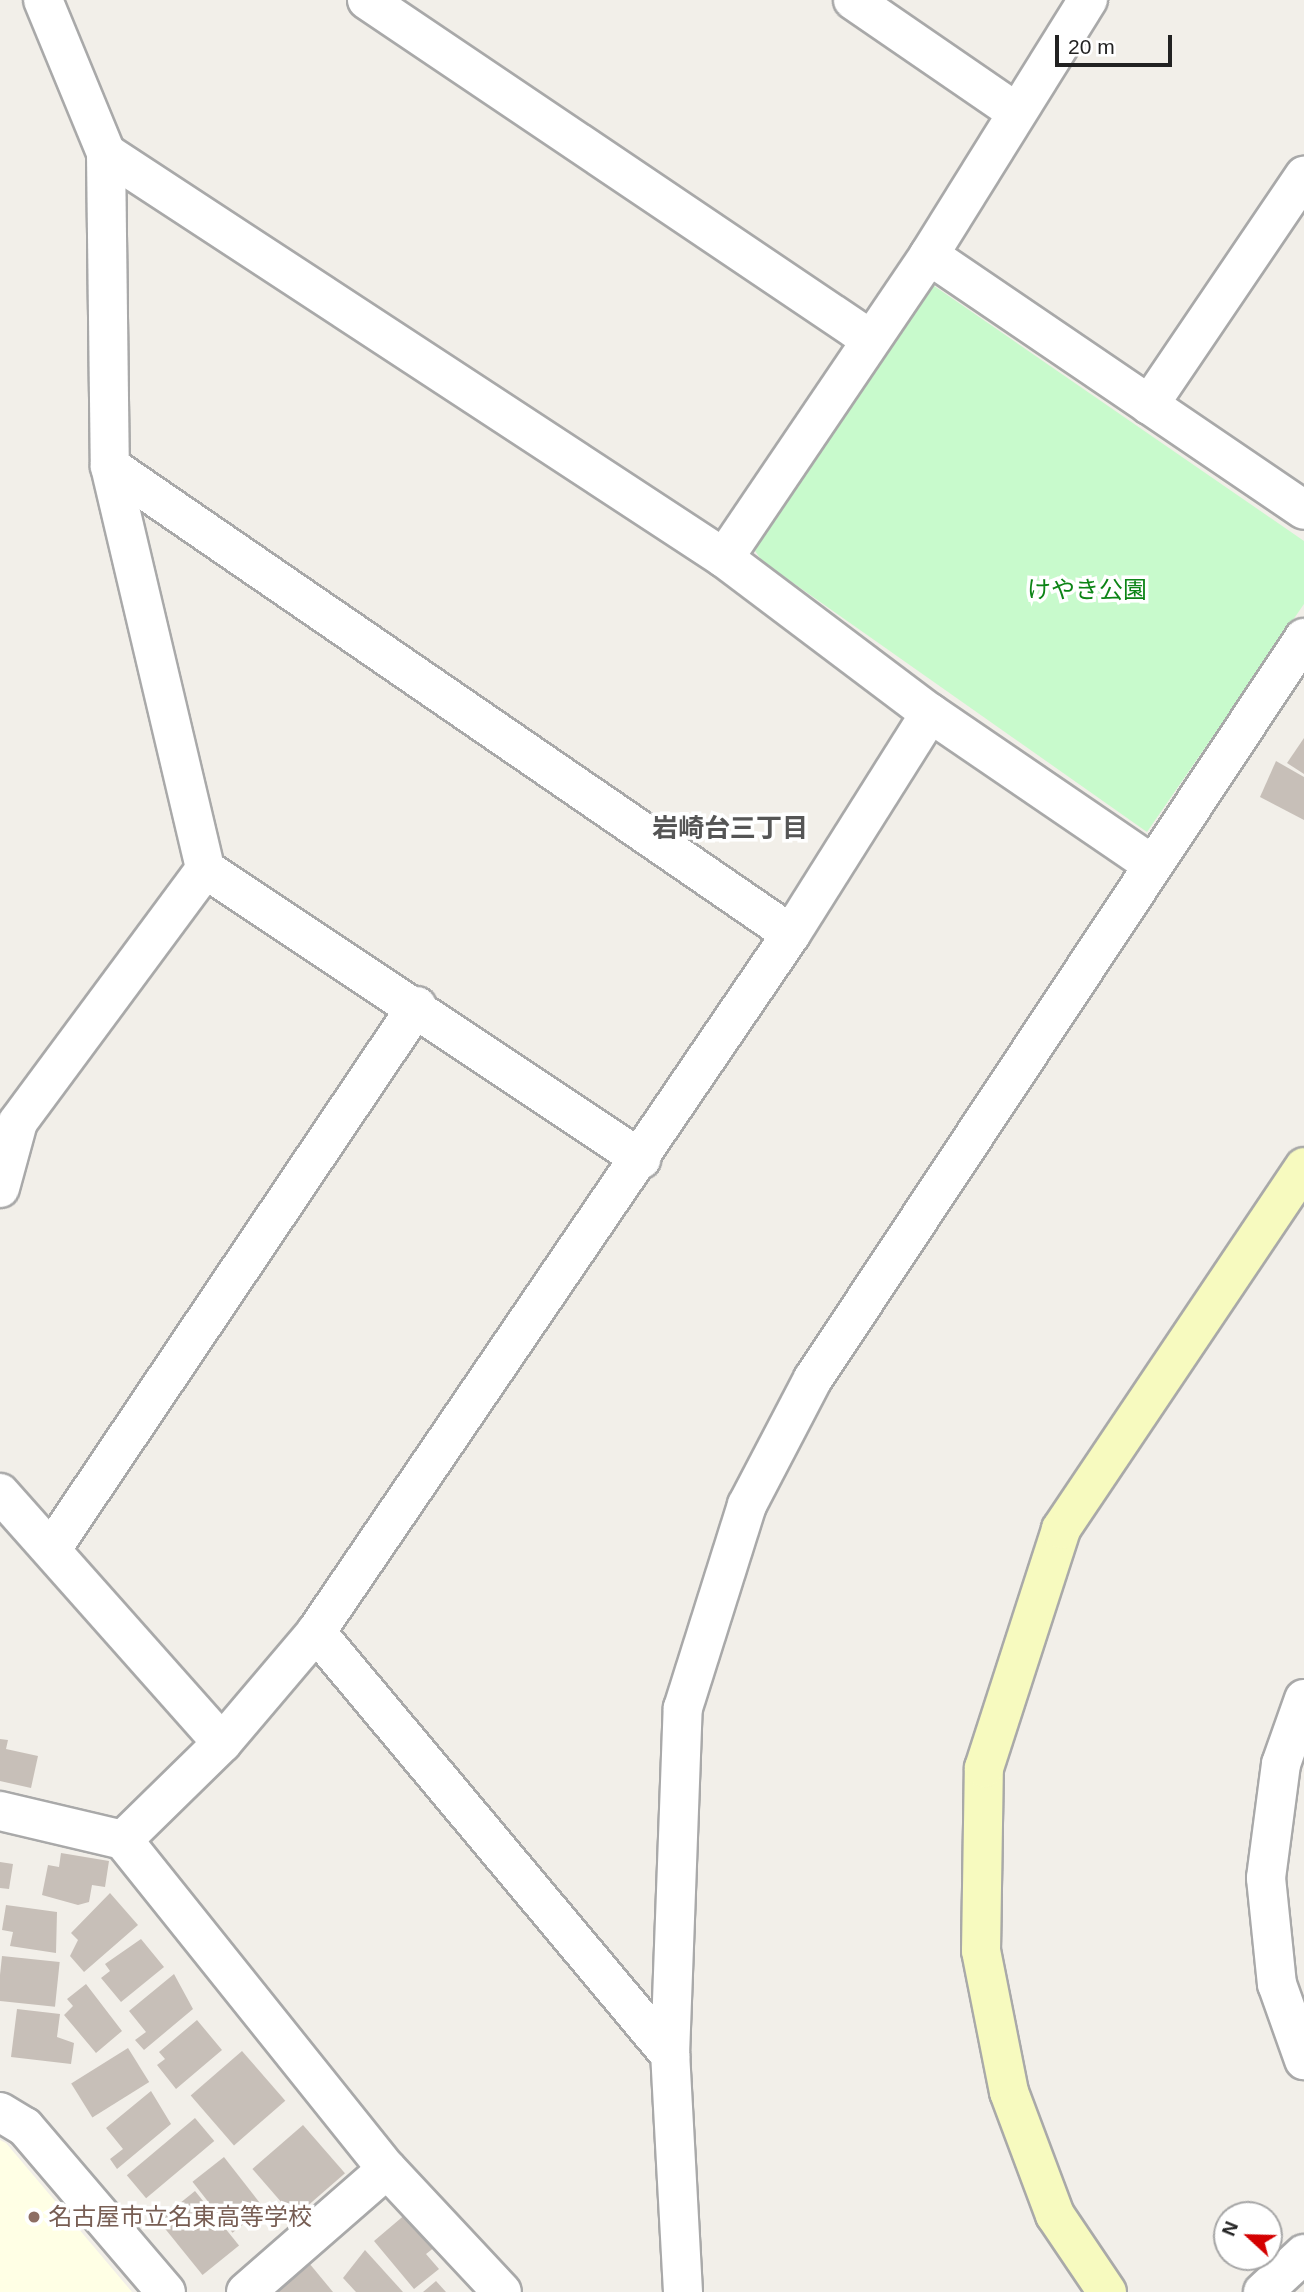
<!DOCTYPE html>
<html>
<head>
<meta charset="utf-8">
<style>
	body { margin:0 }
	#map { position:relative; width:1304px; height:2292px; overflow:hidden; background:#f2efe9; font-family:Helvetica,"Noto Sans JP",sans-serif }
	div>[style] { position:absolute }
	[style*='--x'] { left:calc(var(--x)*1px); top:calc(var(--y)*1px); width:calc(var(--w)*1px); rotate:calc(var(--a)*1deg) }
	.education>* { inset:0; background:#ffffe5 }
	.park>* { inset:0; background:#c8facc }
	.building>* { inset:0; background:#c7bfb8; transform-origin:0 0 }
	.roads { filter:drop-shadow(2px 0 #a9a9a9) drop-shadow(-2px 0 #a9a9a9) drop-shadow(0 2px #a9a9a9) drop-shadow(0 -2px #a9a9a9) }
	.street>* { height:38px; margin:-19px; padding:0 19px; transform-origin:19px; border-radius:19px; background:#fff }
	.secondary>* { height:38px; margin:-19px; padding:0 19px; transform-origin:19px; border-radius:19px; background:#f7fabf }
	.dots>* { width:19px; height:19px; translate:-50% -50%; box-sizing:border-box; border:4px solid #fff; border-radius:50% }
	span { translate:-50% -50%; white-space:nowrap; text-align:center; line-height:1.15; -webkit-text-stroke:7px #fff; paint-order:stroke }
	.park-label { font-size:24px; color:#0c8416 }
	.education-label { font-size:24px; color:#785e54 }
	.left { translate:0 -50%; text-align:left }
	.neighbourhood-label { font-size:26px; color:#555; font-weight:700 }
	.north { position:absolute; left:1213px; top:2201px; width:70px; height:70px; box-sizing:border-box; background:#fff; border:2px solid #a7a7a7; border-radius:50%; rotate:292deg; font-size:19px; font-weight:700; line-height:28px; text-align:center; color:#222 }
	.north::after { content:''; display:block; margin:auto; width:24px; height:32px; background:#d40000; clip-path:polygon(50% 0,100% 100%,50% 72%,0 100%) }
	.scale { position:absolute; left:1055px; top:35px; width:117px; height:32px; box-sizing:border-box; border:4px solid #222; border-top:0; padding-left:9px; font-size:21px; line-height:24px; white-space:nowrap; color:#222; -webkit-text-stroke:5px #fff; paint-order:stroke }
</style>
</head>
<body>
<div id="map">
	<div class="education">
		<i style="clip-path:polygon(0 2140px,6px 2143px,132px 2292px,0 2292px)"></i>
	</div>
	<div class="park">
		<i style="clip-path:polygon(927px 281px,1304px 541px,1304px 604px,1147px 832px,762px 561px,751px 545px)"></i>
	</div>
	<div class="building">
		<i style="clip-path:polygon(1304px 738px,1304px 774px,1287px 763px)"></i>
		<i style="clip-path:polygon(1276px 761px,1304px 777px,1304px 820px,1260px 797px)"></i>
		<i style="clip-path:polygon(0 1739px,8px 1740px,6px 1749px,38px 1756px,31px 1788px,0 1781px)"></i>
		<i style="clip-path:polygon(61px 1853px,109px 1861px,105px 1887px,92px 1885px,89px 1902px,78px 1905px,42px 1895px,48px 1865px,59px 1867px)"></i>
		<i style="clip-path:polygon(0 1862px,13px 1864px,9px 1889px,0 1888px)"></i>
		<i style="clip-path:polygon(110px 1893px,138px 1925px,84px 1972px,70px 1956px,78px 1940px,71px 1933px)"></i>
		<i style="clip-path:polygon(6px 1905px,57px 1912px,56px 1953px,10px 1946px,13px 1932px,2px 1930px)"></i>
		<i style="clip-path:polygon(141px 1939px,164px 1967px,121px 2002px,101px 1978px,110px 1971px,105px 1964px)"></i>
		<i style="left:2px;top:1956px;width:58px;height:45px;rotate:6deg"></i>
		<i style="clip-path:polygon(174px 1974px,193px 2009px,144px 2050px,135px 2040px,146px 2032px,129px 2011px)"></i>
		<i style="clip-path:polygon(86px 1984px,122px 2031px,96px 2053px,64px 2015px,73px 2006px,67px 1999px)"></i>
		<i style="clip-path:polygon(17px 2009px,60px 2014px,57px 2037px,74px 2043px,71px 2064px,11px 2057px)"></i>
		<i style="clip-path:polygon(197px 2020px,222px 2050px,176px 2089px,157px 2065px,165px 2059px,159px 2052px)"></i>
		<i style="left:128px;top:2048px;width:40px;height:67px;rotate:58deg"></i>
		<i style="left:242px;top:2051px;width:66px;height:68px;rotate:49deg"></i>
		<i style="clip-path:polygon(151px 2091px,171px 2124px,117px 2169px,110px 2159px,123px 2149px,106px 2128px)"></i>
		<i style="left:195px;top:2118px;width:30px;height:89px;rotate:50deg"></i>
		<i style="left:303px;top:2125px;width:64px;height:67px;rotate:49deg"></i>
		<i style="left:224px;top:2157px;width:65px;height:40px;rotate:52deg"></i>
		<i style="left:195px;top:2191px;width:70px;height:47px;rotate:51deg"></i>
		<i style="clip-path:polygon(407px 2213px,435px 2247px,426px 2254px,439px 2269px,414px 2289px,374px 2241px)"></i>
		<i style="clip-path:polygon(365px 2250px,403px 2292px,356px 2292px,343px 2278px)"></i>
		<i style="clip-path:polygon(309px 2263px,333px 2292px,275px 2292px)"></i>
		<i style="clip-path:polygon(436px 2281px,446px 2292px,423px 2292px)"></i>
	</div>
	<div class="roads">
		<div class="street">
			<i style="--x:43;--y:0;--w:165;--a:67.6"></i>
			<i style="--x:106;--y:153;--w:313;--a:89.3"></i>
			<i style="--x:110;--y:466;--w:414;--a:76.7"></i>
			<i style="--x:205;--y:869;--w:524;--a:33.63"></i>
			<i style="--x:367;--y:0;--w:607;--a:33.98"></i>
			<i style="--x:853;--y:0;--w:194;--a:34.5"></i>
			<i style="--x:106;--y:153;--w:739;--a:33.24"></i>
			<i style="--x:724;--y:558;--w:258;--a:37"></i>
			<i style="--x:930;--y:713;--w:268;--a:34.3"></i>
			<i style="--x:929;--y:255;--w:453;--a:34.2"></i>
			<i style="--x:1149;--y:405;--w:277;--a:-55.9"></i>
			<i style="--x:110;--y:466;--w:826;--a:34.5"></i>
			<i style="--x:724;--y:558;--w:366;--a:-55.9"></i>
			<i style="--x:929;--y:255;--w:301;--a:-58.1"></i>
			<i style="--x:0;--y:1188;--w:68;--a:-74.7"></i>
			<i style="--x:18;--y:1122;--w:315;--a:-53.5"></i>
			<i style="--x:0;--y:1493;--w:334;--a:48.4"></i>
			<i style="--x:53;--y:1547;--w:652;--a:-56.07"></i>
			<i style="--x:316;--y:1632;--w:552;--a:50.07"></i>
			<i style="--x:1304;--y:1699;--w:69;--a:109.5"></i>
			<i style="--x:1281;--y:1764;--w:115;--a:97.5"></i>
			<i style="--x:1266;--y:1878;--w:107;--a:84.1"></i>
			<i style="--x:1277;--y:1984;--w:81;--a:70.4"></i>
			<i style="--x:0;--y:1811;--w:126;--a:13.3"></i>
			<i style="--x:123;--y:1840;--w:422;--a:51.3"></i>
			<i style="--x:387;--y:2169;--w:168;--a:46.9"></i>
			<i style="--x:123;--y:1840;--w:139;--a:-44.4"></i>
			<i style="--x:222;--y:1743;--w:145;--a:-49.7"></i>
			<i style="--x:316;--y:1632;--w:844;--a:-55.76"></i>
			<i style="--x:791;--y:934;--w:261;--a:-57.8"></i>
			<i style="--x:0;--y:2112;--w:29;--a:31"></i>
			<i style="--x:25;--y:2127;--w:217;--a:49.5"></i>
			<i style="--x:246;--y:2292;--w:187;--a:-41.1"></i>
			<i style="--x:683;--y:2292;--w:237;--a:-93.1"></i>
			<i style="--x:670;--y:2055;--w:347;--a:-87.9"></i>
			<i style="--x:683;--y:1708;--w:213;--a:-72.5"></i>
			<i style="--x:747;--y:1505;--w:142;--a:-62.4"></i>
			<i style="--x:813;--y:1379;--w:889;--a:-56.47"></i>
			<i style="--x:1263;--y:2292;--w:56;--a:-42.8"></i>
		</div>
		<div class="secondary">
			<i style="--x:1107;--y:2292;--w:93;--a:-124"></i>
			<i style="--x:1055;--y:2215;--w:131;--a:-110.5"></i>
			<i style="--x:1009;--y:2092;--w:144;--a:-101.2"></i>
			<i style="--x:981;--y:1951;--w:183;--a:-89.1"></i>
			<i style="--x:984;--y:1768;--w:251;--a:-72.1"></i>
			<i style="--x:1061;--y:1529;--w:436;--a:-56.1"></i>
		</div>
	</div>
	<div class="dots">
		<i style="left:34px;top:2217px;background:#8d6e63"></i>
	</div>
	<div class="park-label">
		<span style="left:1087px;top:590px">けやき公園</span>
	</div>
	<div class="education-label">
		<span class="left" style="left:48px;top:2217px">名古屋市立名東高等学校</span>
	</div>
	<div class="neighbourhood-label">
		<span style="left:730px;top:829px">岩崎台三丁目</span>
	</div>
	<div class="north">N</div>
	<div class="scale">20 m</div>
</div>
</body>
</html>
